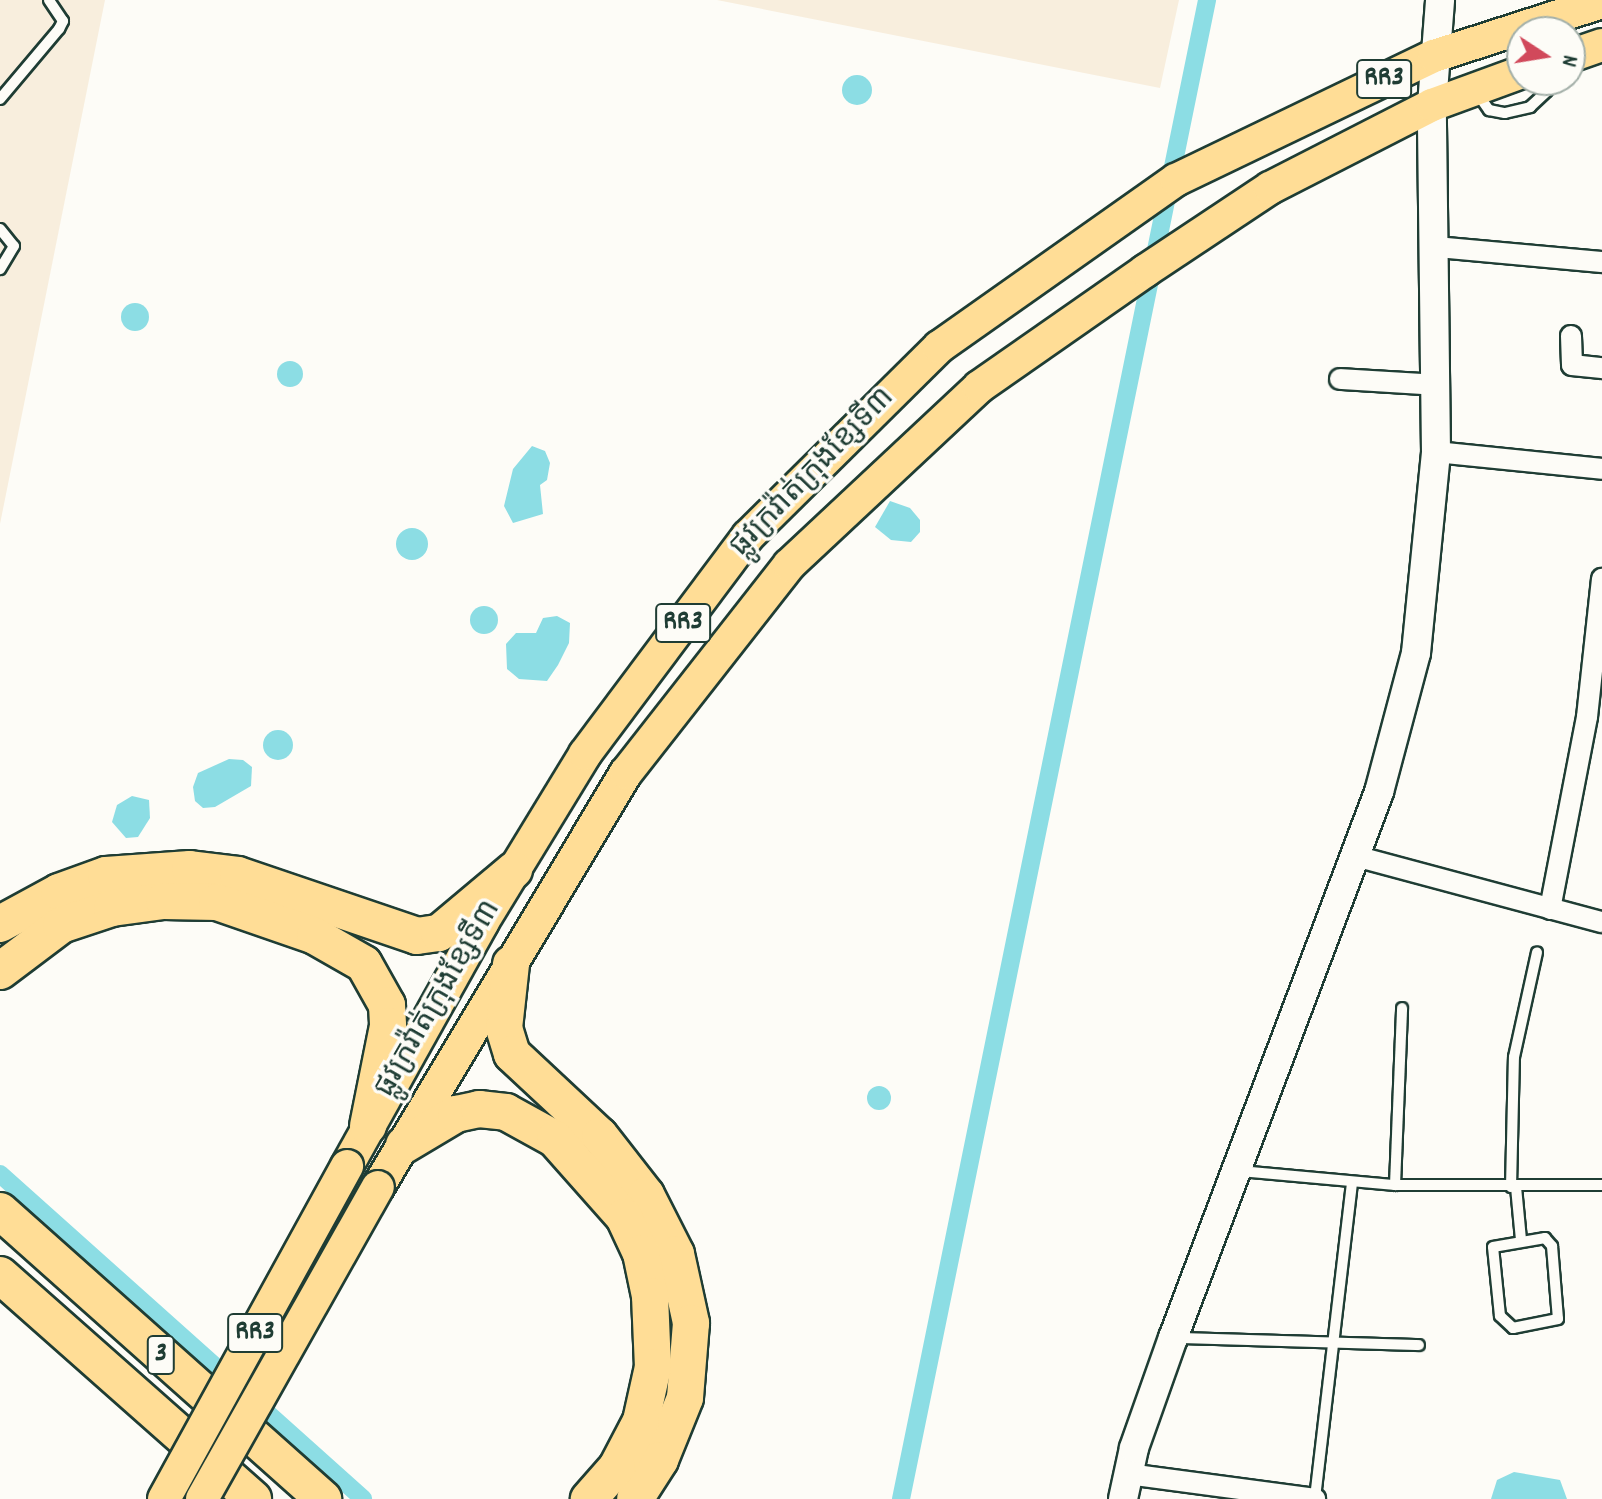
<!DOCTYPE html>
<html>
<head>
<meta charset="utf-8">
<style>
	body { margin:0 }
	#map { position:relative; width:1602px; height:1499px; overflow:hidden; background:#fdfcf7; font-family:Dekko,"Noto Sans Khmer",sans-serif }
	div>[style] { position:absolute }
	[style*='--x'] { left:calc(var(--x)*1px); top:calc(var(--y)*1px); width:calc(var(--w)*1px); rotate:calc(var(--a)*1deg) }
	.built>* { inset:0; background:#f8eedd }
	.water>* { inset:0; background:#8cdde4 }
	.round { border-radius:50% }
	.canal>* { height:18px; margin:-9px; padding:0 9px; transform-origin:9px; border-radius:9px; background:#8cdde4 }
	.roads { filter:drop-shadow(2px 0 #1f3d34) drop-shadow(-2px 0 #1f3d34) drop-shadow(0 2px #1f3d34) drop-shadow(0 -2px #1f3d34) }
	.lane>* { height:10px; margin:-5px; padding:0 5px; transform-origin:5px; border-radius:5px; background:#fdfcf7 }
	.street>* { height:20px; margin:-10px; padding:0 10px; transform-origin:10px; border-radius:10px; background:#fdfcf7 }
	.secondary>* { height:28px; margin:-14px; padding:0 14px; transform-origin:14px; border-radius:14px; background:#fdfcf7 }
	.primary>* { height:32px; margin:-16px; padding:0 16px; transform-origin:16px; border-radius:16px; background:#ffdd96 }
	.highway>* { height:36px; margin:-18px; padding:0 18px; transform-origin:18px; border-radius:18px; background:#ffdd96 }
	.bridges { filter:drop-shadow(2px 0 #1f3d34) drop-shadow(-2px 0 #1f3d34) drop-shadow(0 2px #1f3d34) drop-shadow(0 -2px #1f3d34) }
	.primary-bridge>* { height:32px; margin:-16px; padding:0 16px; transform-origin:16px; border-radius:16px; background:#ffdd96 }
	span { translate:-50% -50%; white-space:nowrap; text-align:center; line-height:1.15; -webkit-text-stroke:7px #fdfcf7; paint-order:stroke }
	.shield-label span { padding:2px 6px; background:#fdfcf7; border:2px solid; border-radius:6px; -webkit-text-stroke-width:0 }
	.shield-label { font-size:28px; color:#1f3d34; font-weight:700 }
	.street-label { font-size:30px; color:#1f3d34 }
	.north { position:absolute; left:1506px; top:16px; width:80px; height:80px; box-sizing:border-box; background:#fdfcf7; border:2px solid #a4b0a9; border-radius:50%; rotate:102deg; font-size:22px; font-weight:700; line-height:32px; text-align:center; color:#1f3d34 }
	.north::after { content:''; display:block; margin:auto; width:28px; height:36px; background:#d1495b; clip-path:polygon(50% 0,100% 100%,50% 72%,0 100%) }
</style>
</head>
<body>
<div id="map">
	<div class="built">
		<i style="clip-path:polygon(0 0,105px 0,0 524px)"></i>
		<i style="clip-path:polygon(717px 0,1179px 0,1160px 88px)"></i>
	</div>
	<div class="water">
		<i class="round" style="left:842px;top:75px;width:30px;height:30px"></i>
		<i class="round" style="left:121px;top:303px;width:28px;height:28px"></i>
		<i class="round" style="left:277px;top:361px;width:26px;height:26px"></i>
		<i style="clip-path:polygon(532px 446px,545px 451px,550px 463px,547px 480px,540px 485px,543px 514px,513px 523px,504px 506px,513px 469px)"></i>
		<i style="clip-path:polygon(890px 501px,910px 508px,920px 520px,920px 532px,911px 542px,891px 540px,875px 527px)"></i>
		<i class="round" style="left:396px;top:528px;width:32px;height:32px"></i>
		<i class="round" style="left:470px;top:606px;width:28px;height:28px"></i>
		<i style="clip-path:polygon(557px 616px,570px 623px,569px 643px,558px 665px,547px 681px,519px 679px,507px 669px,506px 644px,516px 633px,536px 633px,543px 618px)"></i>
		<i class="round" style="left:263px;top:730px;width:30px;height:30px"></i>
		<i style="clip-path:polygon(229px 759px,243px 760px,252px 767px,251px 786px,215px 807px,203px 808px,195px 801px,193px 787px,198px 773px)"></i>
		<i style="clip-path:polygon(132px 796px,149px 800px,150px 818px,138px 837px,126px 838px,112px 822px,117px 805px)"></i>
		<i class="round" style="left:867px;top:1086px;width:24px;height:24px"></i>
		<i style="clip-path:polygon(1514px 1472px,1560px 1480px,1567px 1499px,1491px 1499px,1497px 1480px)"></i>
	</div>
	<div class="canal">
		<i style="--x:0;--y:1174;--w:487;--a:41.8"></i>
		<i style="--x:901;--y:1499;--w:1530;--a:-78.46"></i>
	</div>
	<div class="roads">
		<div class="lane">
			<i style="--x:1477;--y:93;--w:21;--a:55"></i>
			<i style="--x:1489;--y:110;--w:16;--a:11"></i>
			<i style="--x:1505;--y:113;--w:26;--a:-13"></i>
			<i style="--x:1530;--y:107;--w:23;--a:-43"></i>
			<i style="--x:1547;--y:91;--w:11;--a:-75"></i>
			<i style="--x:0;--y:99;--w:92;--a:-49.9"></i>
			<i style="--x:59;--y:29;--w:9;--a:-63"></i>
			<i style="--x:63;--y:21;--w:25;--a:-124"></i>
			<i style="--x:0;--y:229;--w:22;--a:51"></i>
			<i style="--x:14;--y:246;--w:27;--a:121"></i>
			<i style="--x:1240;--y:1171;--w:156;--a:5.2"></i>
			<i style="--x:1395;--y:1185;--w:207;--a:0"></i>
			<i style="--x:1395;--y:1185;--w:177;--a:-87.7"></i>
			<i style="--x:1511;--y:1187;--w:130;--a:-88.7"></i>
			<i style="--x:1514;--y:1057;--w:107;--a:-77.6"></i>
			<i style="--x:1516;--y:1187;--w:53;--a:84.6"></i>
			<i style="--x:1545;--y:1238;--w:11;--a:49"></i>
			<i style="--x:1552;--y:1246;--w:73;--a:85.3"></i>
			<i style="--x:1558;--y:1319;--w:46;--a:168.7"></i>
			<i style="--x:1513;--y:1328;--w:18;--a:-137"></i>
			<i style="--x:1500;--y:1316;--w:69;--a:-95.8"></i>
			<i style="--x:1493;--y:1247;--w:53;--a:-9.8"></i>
			<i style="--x:1178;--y:1338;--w:241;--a:1.7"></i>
			<i style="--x:1315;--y:1498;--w:317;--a:-83.3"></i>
		</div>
		<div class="street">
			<i style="--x:1437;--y:247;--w:166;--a:5.2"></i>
			<i style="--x:1571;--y:336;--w:29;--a:88"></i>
			<i style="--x:1572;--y:365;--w:30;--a:6"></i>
			<i style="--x:1340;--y:379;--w:97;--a:3.5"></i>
			<i style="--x:1436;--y:452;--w:167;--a:5.8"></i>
			<i style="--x:1355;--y:856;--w:256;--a:15"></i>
			<i style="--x:1550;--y:909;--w:196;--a:-79.1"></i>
			<i style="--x:1587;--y:717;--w:139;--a:-83.8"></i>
			<i style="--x:1128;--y:1474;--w:189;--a:7.6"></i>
		</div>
		<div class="secondary">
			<i style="--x:1123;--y:1499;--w:52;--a:-77.8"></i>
			<i style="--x:1134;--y:1448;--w:117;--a:-70.5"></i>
			<i style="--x:1173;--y:1338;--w:584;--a:-69.33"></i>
			<i style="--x:1379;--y:792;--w:144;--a:-75.1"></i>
			<i style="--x:1416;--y:653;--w:202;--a:-84.3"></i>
			<i style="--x:1436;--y:452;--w:347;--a:-90.7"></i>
			<i style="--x:1432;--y:105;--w:105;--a:-85.6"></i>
		</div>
		<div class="primary">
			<i style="--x:1570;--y:56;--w:34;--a:-19"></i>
			<i style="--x:347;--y:1166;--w:278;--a:-60.9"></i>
			<i style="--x:482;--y:923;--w:198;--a:-58.6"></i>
			<i style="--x:585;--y:754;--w:272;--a:-53.2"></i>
			<i style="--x:748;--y:536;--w:269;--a:-44.7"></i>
			<i style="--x:939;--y:347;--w:290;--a:-35.2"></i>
			<i style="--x:1176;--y:180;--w:286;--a:-25.7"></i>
			<i style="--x:1434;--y:56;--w:176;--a:-17.8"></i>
			<i style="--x:378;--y:1187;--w:483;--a:-59.1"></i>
			<i style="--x:626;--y:773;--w:264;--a:-51.9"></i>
			<i style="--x:789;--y:565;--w:260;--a:-43.1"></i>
			<i style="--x:979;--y:387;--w:203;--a:-34.9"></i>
			<i style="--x:1145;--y:271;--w:150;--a:-33.6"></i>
			<i style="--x:1270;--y:188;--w:182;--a:-27.1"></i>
			<i style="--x:1432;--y:105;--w:96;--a:-20.1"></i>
		</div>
		<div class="highway">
			<i style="--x:0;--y:924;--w:67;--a:-28.5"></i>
			<i style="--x:59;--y:892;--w:50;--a:-19.9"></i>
			<i style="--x:106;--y:875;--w:84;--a:-4.1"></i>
			<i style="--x:190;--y:869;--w:48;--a:7.1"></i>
			<i style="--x:238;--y:875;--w:189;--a:18.8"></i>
			<i style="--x:417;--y:936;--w:22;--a:-8"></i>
			<i style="--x:439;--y:933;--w:98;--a:-40"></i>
			<i style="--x:511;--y:964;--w:64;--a:96.2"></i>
			<i style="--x:504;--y:1028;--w:27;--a:73"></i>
			<i style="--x:512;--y:1054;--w:120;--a:43"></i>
			<i style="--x:600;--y:1136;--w:75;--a:52.1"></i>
			<i style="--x:646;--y:1195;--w:66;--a:63"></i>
			<i style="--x:676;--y:1254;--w:71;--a:77.7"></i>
			<i style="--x:691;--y:1323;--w:75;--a:94.6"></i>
			<i style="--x:685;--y:1398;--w:67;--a:112"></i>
			<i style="--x:660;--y:1460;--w:46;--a:122.7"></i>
			<i style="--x:0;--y:971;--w:76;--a:-37"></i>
			<i style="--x:61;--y:925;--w:54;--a:-18.4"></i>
			<i style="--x:112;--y:908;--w:52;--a:-7.7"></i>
			<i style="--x:164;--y:901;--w:53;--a:1.1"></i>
			<i style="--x:217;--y:902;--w:104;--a:19.1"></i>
			<i style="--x:315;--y:936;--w:56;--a:29.7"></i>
			<i style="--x:364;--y:964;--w:47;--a:60.7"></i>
			<i style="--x:387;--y:1005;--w:21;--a:87"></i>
			<i style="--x:388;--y:1026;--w:102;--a:101.3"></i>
			<i style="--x:404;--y:1145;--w:61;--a:-30.8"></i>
			<i style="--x:456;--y:1114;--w:24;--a:-12"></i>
			<i style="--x:479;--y:1109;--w:27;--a:6"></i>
			<i style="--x:506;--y:1112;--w:56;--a:28.9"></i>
			<i style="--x:555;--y:1139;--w:104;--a:48.5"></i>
			<i style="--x:624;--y:1217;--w:40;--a:65"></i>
			<i style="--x:641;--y:1253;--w:44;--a:78.2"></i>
			<i style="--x:650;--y:1296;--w:71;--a:87.6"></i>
			<i style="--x:653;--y:1367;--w:55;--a:102.5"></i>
			<i style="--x:641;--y:1421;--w:52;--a:117.6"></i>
			<i style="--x:617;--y:1467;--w:43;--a:131.2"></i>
			<i style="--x:0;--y:1211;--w:433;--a:41.7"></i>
			<i style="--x:0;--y:1275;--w:338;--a:41.5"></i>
		</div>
	</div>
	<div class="bridges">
		<div class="primary-bridge">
			<i style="--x:164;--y:1499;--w:380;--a:-61.2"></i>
			<i style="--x:202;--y:1499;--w:358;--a:-60.6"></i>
		</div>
	</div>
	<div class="shield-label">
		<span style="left:1384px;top:79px">RR3</span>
		<span style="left:683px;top:623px">RR3</span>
		<span style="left:255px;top:1333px">RR3</span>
		<span style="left:161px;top:1355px">3</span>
	</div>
	<div class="street-label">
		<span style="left:814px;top:474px;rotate:-46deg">ផ្លូវក្រវ៉ាត់ក្រុងខ្សែទី៣</span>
		<span style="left:440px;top:1000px;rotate:-60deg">ផ្លូវក្រវ៉ាត់ក្រុងខ្សែទី៣</span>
	</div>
	<div class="north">N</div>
</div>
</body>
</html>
